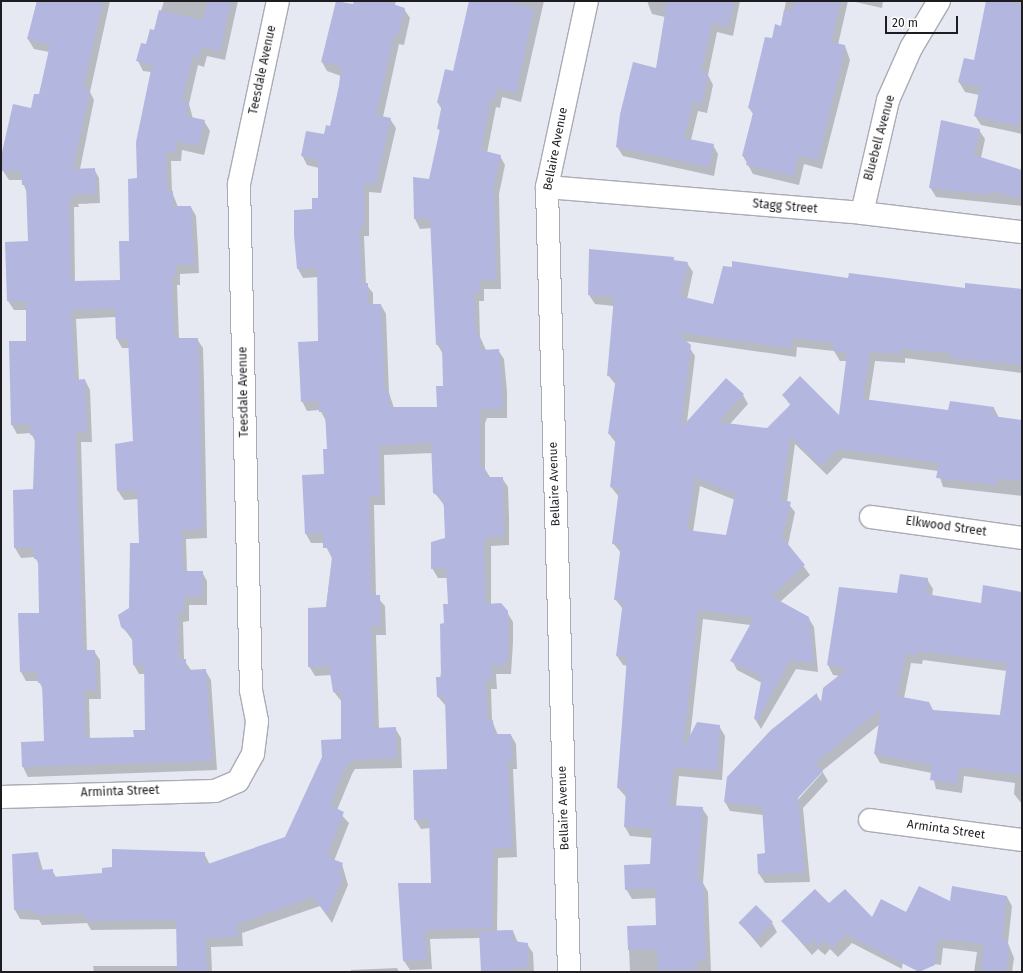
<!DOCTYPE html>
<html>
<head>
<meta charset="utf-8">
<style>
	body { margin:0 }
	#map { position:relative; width:1023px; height:973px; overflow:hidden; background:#e7e9f2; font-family:"Fira Sans",sans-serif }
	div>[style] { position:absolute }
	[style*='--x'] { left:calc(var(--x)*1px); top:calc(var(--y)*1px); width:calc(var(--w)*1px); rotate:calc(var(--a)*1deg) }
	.shadow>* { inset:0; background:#0003 }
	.building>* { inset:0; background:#b3b7e0; transform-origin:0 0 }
	.roads { filter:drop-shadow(1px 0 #aaabb4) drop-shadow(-1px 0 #aaabb4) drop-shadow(0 1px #aaabb4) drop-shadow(0 -1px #aaabb4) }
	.minor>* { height:22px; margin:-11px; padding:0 11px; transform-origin:11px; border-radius:11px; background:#fff }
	span { translate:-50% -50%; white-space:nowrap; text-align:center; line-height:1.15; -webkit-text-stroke:4px #fff; paint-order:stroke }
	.street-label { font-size:12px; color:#1d1d21 }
	.frame { position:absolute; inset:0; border:2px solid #1d1d21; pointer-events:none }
	.scale { position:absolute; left:885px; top:16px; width:73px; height:18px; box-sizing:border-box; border:2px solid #1d1d21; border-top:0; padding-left:5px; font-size:12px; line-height:14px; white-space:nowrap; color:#1d1d21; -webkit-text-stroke:3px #fff; paint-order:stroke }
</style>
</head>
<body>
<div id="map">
	<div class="shadow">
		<i style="clip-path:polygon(evenodd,37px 1px,110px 1px,90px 92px,94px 100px,80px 169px,94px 169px,99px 178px,100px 203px,78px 204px,79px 207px,74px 207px,75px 282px,121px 281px,130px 242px,151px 72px,143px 71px,138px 61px,155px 31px,164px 1px,238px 1px,225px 60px,207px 56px,204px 67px,198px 65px,189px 104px,193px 119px,204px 121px,210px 131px,204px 155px,182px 150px,181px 161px,171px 161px,172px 192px,178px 207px,191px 207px,196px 216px,198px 249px,199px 273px,180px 274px,180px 285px,177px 285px,179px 339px,197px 339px,203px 348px,204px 383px,207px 538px,186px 539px,187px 572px,202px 572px,207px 581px,207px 605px,189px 605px,189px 621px,183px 622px,184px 660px,191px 670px,205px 670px,211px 680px,217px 770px,28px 777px,23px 767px,22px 743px,45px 742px,43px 690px,39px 681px,26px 681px,21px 672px,40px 614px,39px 565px,35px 557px,21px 558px,15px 548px,14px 491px,34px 490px,36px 443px,31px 433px,17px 434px,12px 425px,27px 342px,27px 310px,14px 310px,8px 301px,29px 242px,27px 193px,22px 180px,9px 180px,3px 171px,40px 96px,49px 52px,34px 49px,28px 39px,37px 1px,116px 317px,117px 339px,122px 348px,129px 348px,134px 442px,118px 491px,124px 500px,139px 499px,140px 544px,130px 609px,122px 626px,133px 641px,134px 665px,139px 674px,145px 674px,146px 731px,135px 738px,90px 739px,89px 699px,101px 699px,100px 660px,94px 651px,87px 651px,81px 442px,92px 442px,90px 390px,85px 380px,79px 380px,76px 319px,116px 317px)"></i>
		<i style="clip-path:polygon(355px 1px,396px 1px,395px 5px,404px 9px,410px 18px,404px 45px,399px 44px,383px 117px,390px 119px,396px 128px,381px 193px,369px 192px,369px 236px,364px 236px,366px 284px,373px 293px,373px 305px,381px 305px,386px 314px,389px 393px,394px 408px,438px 408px,444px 387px,443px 354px,437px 344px,432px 228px,420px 229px,415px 219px,414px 179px,430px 180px,441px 133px,438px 128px,442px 110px,438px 103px,454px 72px,470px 1px,544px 1px,521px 102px,502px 97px,500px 108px,496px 107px,487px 153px,500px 156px,505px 165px,499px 194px,501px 289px,484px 289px,484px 301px,479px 301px,480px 337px,486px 350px,498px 350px,504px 359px,507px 392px,507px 418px,487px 418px,485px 423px,485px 469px,490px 477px,502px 478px,508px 487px,509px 517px,509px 545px,491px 546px,491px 604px,507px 612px,513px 622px,513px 642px,511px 674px,496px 674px,497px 689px,491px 689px,492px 721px,498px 735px,511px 735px,516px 744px,517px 769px,513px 769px,517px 857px,498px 858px,497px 932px,513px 931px,518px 943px,527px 944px,533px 953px,534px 972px,482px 972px,480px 938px,430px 939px,432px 969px,410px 970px,404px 961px,432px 884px,430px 828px,421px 829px,415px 819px,448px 770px,446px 706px,438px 697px,449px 605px,448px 578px,438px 578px,432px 568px,446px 539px,444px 505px,434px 492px,433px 453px,384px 455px,385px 505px,374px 505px,376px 596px,385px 606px,386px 635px,376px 635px,379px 729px,395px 728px,401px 738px,402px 768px,355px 769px,352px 774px,337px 810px,349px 823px,334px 861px,342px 864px,348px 885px,332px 923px,320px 906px,242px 933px,243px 946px,211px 947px,212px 972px,94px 972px,93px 966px,178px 966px,177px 929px,91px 930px,87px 923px,42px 925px,39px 920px,20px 919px,15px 910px,38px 853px,43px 871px,52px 870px,56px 877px,103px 874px,204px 853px,210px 865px,286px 838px,342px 740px,342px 702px,334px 692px,332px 675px,315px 676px,309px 666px,326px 608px,332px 558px,324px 543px,311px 543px,306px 534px,325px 475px,328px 450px,326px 421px,320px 410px,307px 411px,302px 401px,318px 342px,319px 277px,303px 278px,298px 269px,319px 199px,319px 168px,307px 165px,302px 155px,331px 127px,341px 76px,327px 71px,322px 62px)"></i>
		<i style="clip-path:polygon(647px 1px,740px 1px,733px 36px,717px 32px,708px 75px,713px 85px,707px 113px,698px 111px,691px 140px,713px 145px,718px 154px,714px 176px,623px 156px,617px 147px,657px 69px,665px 17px,652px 14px)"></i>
		<i style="clip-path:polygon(786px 1px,848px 1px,838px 45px,845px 46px,850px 60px,822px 169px,804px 164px,799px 185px,753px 174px,743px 156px,753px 114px,749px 108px,772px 39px,781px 27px)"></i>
		<i style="clip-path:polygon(851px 1px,883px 1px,882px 8px)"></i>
		<i style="clip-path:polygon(987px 1px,1022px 1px,1022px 134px,981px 125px,975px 116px,979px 95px,965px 92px,959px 82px,964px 59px,975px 62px)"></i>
		<i style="clip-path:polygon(979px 130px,985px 139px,981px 158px,1022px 171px,1022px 206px,936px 197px,930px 187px)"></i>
		<i style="clip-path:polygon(evenodd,673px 257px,675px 262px,687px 263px,693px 272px,687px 299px,714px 305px,849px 279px,966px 289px,1022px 290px,1022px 373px,905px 358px,905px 363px,875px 361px,869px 400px,949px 412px,994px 408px,999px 418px,1022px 421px,1022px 496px,943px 487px,938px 471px,843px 458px,827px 475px,795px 444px,787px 502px,795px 512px,788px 545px,810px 575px,780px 602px,808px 617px,814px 627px,818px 672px,796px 669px,761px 729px,755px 719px,762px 683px,737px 670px,732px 660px,750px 625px,703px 619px,690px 738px,719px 726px,725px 736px,722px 780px,679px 776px,676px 806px,702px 808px,708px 817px,703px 883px,708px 892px,711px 972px,630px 972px,628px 927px,657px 926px,656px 898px,632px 899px,626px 889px,651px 865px,653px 838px,630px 836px,625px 827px,627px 798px,618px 788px,628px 666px,623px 665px,617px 656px,623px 609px,615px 599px,621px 553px,613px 543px,619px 497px,611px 487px,616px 443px,609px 434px,616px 385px,608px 375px,614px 306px,595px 304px,589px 295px,673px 257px,685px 341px,796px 357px,797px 347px,834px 351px,840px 361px,847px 361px,840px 417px,783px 395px,791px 406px,767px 429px,730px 424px,748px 404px,743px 395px,687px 422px,695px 356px,685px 341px,673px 257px,700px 486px,735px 500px,727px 536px,693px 532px,700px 486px)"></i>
		<i style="clip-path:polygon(evenodd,927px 579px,933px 589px,932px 596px,982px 604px,1022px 592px,1022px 804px,1014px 794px,1015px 783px,964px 776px,962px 793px,936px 789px,932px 773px,880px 763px,875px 754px,880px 724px,822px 771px,828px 781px,803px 808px,810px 882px,765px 883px,759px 874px,766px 854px,763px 815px,730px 811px,725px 802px,816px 694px,822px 703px,840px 676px,833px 675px,828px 665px,840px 588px,898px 594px,927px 579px,923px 660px,1007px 671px,1000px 716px,933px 711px,904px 698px,911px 663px,922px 664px,923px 660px,927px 579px,821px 772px,822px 773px,795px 803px,794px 801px,821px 772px)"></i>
		<i style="clip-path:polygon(1007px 897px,1012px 906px,1008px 943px,1014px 958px,1012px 972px,974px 972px,977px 952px,943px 948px,941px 965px,903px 959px,902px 969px,852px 943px,838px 957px,830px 949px,825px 955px,818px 949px,812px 955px,783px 922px,829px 905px,872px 919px,951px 902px)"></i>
		<i style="clip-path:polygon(740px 923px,772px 923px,777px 932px,761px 948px)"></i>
		<i style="clip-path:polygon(397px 968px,399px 972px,351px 972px,351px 970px)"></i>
	</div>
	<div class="building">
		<i style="clip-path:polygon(evenodd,37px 1px,103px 1px,83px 88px,90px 90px,73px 169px,95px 168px,96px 194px,74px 194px,74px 198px,69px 198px,71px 281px,120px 280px,119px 241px,129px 241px,128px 179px,137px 178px,136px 142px,152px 65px,136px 61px,141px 43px,146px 44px,150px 29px,154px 30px,159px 10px,203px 20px,208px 1px,231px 1px,220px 51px,202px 47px,199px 58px,193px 56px,182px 101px,189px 102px,186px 116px,205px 120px,199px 146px,177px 141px,176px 152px,166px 152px,167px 191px,173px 191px,173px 206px,191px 206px,193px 239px,195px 264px,175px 265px,176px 276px,172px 276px,174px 335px,176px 338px,198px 338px,199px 372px,203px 529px,182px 530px,183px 571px,203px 571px,202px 596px,184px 596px,184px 612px,178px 612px,179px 659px,186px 659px,186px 670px,206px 669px,212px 761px,22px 767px,21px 742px,44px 741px,42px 683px,38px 683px,37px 671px,20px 672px,18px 613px,39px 613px,38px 559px,34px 559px,34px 548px,14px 548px,13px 490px,33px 489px,35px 435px,30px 435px,30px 424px,11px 425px,9px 341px,26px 341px,26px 301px,7px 301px,5px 242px,28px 241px,26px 185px,22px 185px,21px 171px,2px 171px,2px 152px,13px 104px,31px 108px,34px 94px,39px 94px,50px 45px,27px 39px,37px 1px,115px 308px,116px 339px,128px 339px,133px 441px,115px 444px,117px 491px,137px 490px,139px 543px,130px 543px,129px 608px,118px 615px,121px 627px,132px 636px,133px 665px,144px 665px,145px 730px,133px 730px,134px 737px,86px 738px,84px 690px,96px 690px,95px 650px,83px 650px,76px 433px,87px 432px,85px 379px,75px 380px,71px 310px,115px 308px)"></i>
		<i style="clip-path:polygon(336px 1px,353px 4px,354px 1px,383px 1px,405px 8px,398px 36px,394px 35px,376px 115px,391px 118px,376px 184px,364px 183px,364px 227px,359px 227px,361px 268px,363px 283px,368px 283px,368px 304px,381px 304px,385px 391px,389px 391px,390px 407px,437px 407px,436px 386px,443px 386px,442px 344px,436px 345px,430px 219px,414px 219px,413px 177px,429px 179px,440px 129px,437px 129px,442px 104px,437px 103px,445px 69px,453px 71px,469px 1px,506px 1px,534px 9px,516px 93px,497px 88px,495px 99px,491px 98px,481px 150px,501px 155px,494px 184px,496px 280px,479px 280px,480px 292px,474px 292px,476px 335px,480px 335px,481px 350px,499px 349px,502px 382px,503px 409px,482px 409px,480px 413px,480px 467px,485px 467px,485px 477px,503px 477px,504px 536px,486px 537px,484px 553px,486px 604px,501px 603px,508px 611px,508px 655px,506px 665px,491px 665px,492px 679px,486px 680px,487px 720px,493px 720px,494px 734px,511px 734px,512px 760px,508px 760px,512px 848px,493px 848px,492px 928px,425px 930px,427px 960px,403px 961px,398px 883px,431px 883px,429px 819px,414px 820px,413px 770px,447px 769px,445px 697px,437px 697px,436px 677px,441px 677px,440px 624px,444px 623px,443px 604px,448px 604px,446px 568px,431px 569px,431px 542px,445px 538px,444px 509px,443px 499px,433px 493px,431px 443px,379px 446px,380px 496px,369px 496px,371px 595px,380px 595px,381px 626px,371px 626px,375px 728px,396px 727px,397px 758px,350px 760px,350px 765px,346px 765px,330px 805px,344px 812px,328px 853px,330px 858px,343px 863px,339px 873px,344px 875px,327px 915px,313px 897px,237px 924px,238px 937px,206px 938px,207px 972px,177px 972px,176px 920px,85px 921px,85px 914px,35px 915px,35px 911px,14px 910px,12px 854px,38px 852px,39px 870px,53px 869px,53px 877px,102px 873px,102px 868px,112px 867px,112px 849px,205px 852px,205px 865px,285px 837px,322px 757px,321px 740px,341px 739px,341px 692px,333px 692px,329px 666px,308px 667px,308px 608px,326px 607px,332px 559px,329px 548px,323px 548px,323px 533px,305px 534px,302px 475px,324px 474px,323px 449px,327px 449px,325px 412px,319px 412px,318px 401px,301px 402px,298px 342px,318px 341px,317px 268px,297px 269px,294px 235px,294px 210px,312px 209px,312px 198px,318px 198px,318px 160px,301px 156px,306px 131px,324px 134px,326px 125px,330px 126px,339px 86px,341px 67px,321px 62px)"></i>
		<i style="clip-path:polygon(667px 1px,734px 1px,728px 27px,712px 23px,701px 72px,708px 74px,702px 104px,693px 102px,684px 138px,714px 144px,709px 167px,616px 147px,620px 114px,633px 62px,656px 68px)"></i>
		<i style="clip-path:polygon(794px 1px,841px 1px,831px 42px,845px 45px,845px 50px,819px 156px,817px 160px,799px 155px,794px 176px,746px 165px,748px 158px,742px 156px,754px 109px,748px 108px,765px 37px,772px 38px,775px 24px,781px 26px,784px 10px,792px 11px)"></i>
		<i style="clip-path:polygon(986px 1px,1009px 1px,1022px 6px,1022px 111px,1018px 126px,974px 116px,980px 87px,958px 82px,964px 58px,974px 60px)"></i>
		<i style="clip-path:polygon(941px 120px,980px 129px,974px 155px,1022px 170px,1022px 198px,990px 191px,989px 195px,929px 188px)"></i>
		<i style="clip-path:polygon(evenodd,589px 249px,674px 257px,673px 260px,688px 262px,680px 296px,713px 304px,723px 266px,732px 267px,732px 261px,848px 278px,849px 273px,965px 288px,965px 283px,1022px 289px,1022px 365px,950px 358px,951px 353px,900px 349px,900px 354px,870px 352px,863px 399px,948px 410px,950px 401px,994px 407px,993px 416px,1022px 420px,1020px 481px,998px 478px,997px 485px,936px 478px,939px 463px,838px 449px,821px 466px,790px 436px,781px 499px,791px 502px,782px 537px,805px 565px,771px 596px,809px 617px,814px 663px,790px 660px,758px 720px,754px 719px,762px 677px,730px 661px,754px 618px,698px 610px,683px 749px,697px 722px,720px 725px,717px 771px,674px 767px,670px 805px,703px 807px,697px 882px,703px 881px,706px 960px,697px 961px,697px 969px,658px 971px,657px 949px,628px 950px,627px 926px,656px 925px,655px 888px,625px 890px,624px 865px,650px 864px,652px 829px,624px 827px,626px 789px,617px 788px,627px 658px,616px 656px,623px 601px,614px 600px,621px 545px,612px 544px,619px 489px,610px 487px,616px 435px,608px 434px,616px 377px,607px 376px,614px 297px,588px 295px,589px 249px,676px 332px,791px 348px,792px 338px,834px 343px,833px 351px,847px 353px,839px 415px,800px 376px,782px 395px,791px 404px,767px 428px,718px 422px,744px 394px,726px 378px,681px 428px,691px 345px,676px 332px,589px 249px,695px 477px,735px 494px,726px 535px,687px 530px,695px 477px)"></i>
		<i style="clip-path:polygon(evenodd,900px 574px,928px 578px,926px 594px,981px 603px,983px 585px,1022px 592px,1022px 775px,959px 767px,957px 784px,930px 780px,932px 765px,874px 754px,881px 709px,815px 763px,823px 771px,798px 798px,805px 873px,758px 874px,757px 854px,765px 853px,762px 807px,724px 802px,727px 777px,771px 730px,817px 693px,818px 702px,821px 702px,823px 688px,847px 669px,827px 665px,839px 587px,897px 593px,900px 574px,918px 651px,1007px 663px,1000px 715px,933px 710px,929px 702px,897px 696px,906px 654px,917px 655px,918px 651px)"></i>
		<i style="clip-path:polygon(919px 886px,950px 901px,952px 886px,1007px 896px,1002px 939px,1007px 940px,1009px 948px,1006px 972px,981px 970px,984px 944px,938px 939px,935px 965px,919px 972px,846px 934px,832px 948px,824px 940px,819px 946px,813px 940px,806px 946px,781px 921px,815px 889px,829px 903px,845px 889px,872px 917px,881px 899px,906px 912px)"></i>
		<i style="left:756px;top:905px;width:24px;height:25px;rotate:45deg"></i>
		<i style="clip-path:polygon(513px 930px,513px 941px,528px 943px,529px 967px,481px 972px,479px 931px)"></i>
	</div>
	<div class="roads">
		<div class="minor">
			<i style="--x:547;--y:187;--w:316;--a:4.7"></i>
			<i style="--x:862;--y:213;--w:161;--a:6.8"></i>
			<i style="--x:862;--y:213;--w:116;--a:-77"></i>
			<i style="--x:888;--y:100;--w:57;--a:-66.1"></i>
			<i style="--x:911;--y:48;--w:55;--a:-59.2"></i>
			<i style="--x:871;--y:517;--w:152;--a:7.9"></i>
			<i style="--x:1;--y:797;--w:214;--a:-1.6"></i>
			<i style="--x:215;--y:791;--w:25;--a:-23"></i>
			<i style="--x:238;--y:781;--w:31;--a:-61"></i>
			<i style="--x:253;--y:754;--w:33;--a:-83"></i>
			<i style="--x:257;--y:721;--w:32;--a:-101"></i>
			<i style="--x:251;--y:690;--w:506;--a:-91.36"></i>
			<i style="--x:239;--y:184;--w:187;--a:-78"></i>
			<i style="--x:870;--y:820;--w:153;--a:7.5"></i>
			<i style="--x:569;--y:972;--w:785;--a:-91.61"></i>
			<i style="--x:547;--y:187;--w:190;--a:-77.9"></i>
		</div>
	</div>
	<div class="street-label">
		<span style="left:263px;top:70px;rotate:-78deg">Teesdale Avenue</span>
		<span style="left:880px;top:138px;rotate:-75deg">Bluebell Avenue</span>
		<span style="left:556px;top:149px;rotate:-79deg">Bellaire Avenue</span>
		<span style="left:785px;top:207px;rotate:5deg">Stagg Street</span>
		<span style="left:244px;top:392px;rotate:-91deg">Teesdale Avenue</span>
		<span style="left:555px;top:484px;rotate:-92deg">Bellaire Avenue</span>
		<span style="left:946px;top:527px;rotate:8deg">Elkwood Street</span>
		<span style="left:120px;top:792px;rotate:-2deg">Arminta Street</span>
		<span style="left:564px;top:808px;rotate:-92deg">Bellaire Avenue</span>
		<span style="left:946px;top:830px;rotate:8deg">Arminta Street</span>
	</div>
	<div class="frame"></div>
	<div class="scale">20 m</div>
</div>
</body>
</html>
